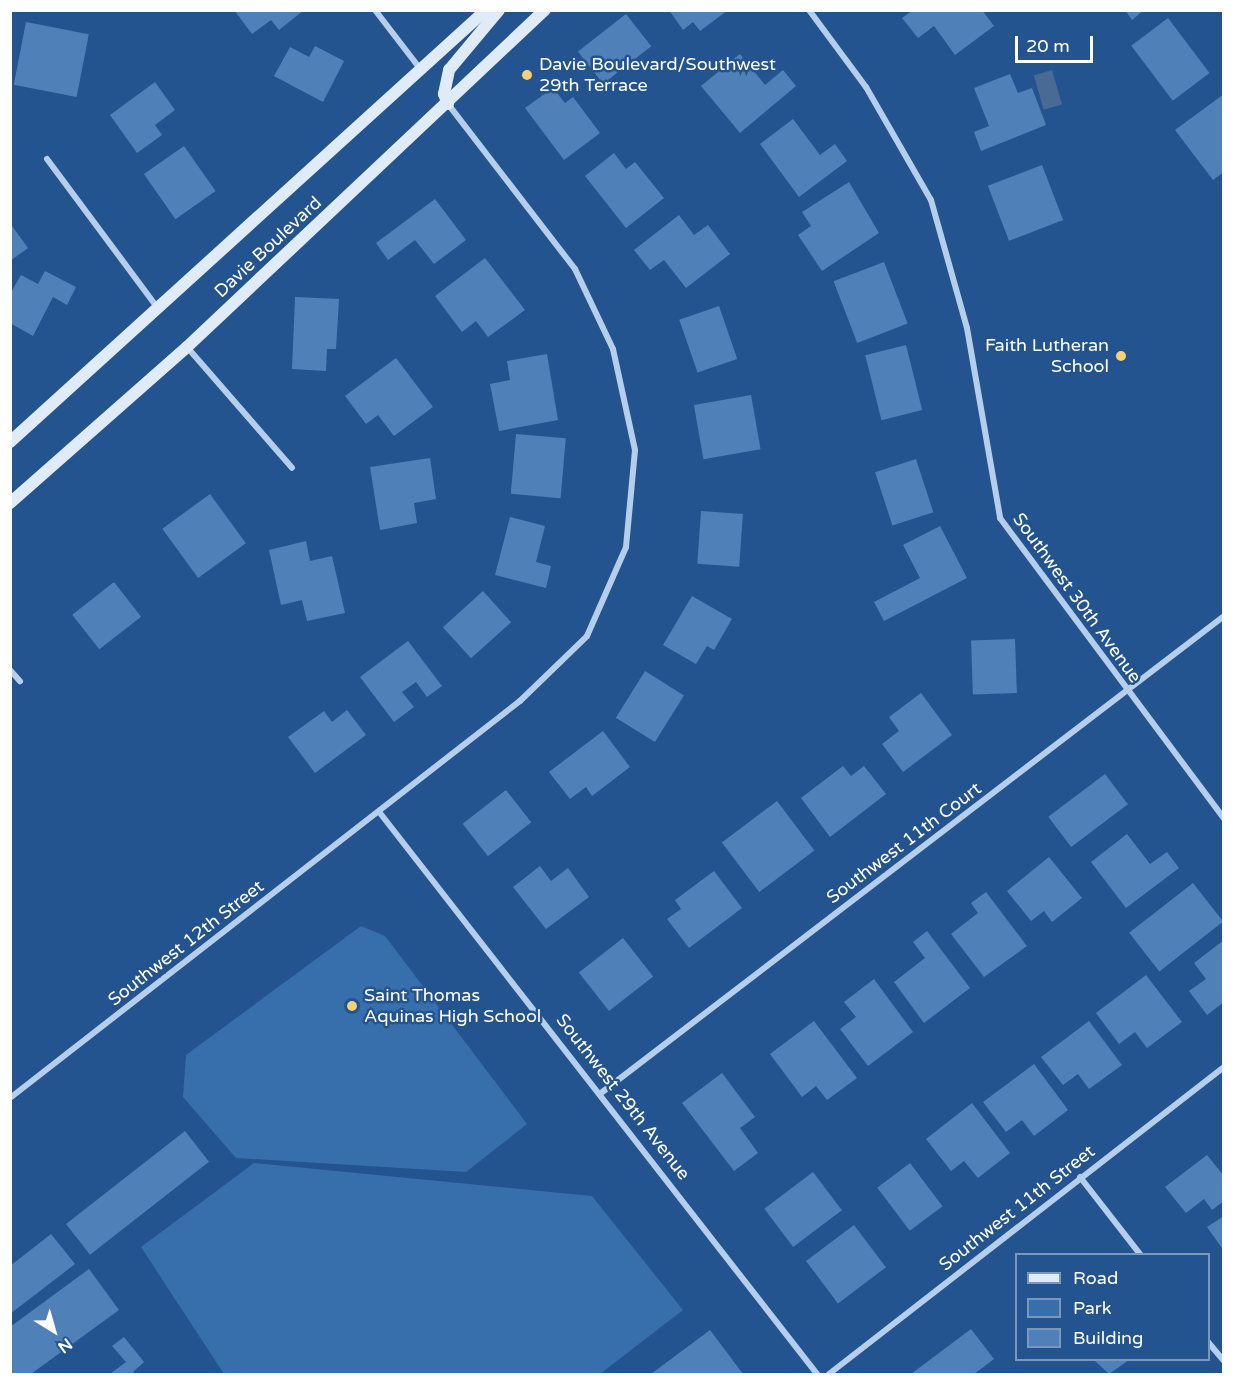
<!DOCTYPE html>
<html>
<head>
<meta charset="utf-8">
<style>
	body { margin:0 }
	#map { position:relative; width:1234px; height:1385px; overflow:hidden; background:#23548f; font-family:"Varela Round",sans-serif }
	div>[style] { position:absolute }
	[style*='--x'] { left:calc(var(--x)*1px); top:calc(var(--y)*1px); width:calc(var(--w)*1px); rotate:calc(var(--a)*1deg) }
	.green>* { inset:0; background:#376eac }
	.water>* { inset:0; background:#486a94; transform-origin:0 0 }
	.building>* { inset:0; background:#5080b8; transform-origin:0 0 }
	.minor>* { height:6px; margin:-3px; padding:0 3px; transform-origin:3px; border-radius:3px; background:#b4ceec }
	.secondary>* { height:12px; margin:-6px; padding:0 6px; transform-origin:6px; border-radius:6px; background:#dfebf9 }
	.dots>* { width:16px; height:16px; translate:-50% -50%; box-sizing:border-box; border:3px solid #23548f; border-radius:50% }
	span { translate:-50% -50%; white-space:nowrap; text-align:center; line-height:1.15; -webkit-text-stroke:5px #23548f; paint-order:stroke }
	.poi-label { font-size:18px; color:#fff }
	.left { translate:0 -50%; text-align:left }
	.right { translate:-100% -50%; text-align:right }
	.street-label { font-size:18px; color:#fff }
	.frame { position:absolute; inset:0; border:12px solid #fff; pointer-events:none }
	.legend { position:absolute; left:1015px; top:1253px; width:195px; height:108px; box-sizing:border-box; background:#23548f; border:2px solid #7b98bc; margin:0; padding:8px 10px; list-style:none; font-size:18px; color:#fff }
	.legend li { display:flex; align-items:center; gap:12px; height:30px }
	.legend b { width:30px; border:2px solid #7b98bc }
	.north { position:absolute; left:24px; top:1301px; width:60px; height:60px; -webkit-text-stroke:4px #23548f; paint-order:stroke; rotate:143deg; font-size:16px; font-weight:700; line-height:24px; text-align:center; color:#fff }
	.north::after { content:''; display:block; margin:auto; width:21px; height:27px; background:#fff; clip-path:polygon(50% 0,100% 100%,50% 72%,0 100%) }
	.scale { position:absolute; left:1015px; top:36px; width:78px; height:27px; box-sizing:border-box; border:3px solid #fff; border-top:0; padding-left:8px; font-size:18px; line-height:21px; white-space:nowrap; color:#fff; -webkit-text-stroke:4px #23548f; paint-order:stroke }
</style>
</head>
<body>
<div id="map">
	<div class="green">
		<i style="clip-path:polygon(361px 926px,385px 936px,527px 1124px,466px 1172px,236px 1158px,183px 1097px,186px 1055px)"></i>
		<i style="clip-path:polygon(254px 1163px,592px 1196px,683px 1310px,600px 1374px,224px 1374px,141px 1247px)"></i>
	</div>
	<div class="water">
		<i style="left:1052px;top:70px;width:36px;height:19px;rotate:74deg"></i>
	</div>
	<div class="building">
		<i style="clip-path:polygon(234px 10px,304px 10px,279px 30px,271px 20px,252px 34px)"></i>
		<i style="clip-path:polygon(669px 10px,728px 10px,700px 31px,693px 22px,683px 30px)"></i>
		<i style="clip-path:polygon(913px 10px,982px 10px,994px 26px,955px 55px,934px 26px,918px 38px,902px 18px)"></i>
		<i style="clip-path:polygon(1125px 10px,1144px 10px,1132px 20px)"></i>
		<i style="left:626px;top:14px;width:41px;height:61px;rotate:52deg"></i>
		<i style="left:1168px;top:18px;width:69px;height:46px;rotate:53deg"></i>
		<i style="left:26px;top:22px;width:64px;height:64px;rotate:11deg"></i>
		<i style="clip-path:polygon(315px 46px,344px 61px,323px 102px,274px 76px,290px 47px,309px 57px)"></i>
		<i style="clip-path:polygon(740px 54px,765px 85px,783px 70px,796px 86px,740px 133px,701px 86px)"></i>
		<i style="clip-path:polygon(1010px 74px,1018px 93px,1032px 88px,1046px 125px,981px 151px,974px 132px,989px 126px,974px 88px)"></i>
		<i style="clip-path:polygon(155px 82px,175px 110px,155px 125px,162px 135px,137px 153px,110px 115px)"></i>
		<i style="clip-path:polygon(553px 88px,565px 103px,573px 97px,600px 133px,564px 160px,525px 108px)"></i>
		<i style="clip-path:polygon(1224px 94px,1224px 172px,1213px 180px,1175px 130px)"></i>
		<i style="clip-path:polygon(793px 119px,820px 155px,835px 144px,847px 161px,799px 197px,760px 144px)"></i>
		<i style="left:184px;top:146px;width:55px;height:49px;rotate:55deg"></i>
		<i style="clip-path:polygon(614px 153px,626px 169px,635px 162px,664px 198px,626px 228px,585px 176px)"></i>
		<i style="left:1042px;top:165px;width:59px;height:58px;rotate:69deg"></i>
		<i style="clip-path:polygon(849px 182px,879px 233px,822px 271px,798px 235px,811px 226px,802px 212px)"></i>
		<i style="clip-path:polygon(435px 199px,466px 240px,434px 264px,415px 240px,388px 260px,376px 243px)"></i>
		<i style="clip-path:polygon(679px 215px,694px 235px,708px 225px,730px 254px,686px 288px,664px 260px,650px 270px,634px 250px)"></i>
		<i style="clip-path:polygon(10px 223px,28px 248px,10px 261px)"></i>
		<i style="clip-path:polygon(485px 258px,525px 310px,488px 337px,476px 321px,462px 332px,435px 296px)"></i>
		<i style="left:884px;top:262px;width:66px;height:54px;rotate:69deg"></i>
		<i style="clip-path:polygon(45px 271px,76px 287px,67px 305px,53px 297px,33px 336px,10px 323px,10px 294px,21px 275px,38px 284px)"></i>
		<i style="clip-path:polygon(295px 297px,339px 299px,336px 349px,327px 349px,326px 371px,292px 369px)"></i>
		<i style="left:719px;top:306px;width:56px;height:42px;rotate:71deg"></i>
		<i style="left:906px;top:345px;width:67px;height:42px;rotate:76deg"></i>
		<i style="clip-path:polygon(547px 354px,558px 420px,499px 431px,490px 384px,510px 380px,507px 361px)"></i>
		<i style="clip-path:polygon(396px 358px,433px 407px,394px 436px,378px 415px,366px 424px,345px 396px)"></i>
		<i style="left:751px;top:395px;width:55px;height:58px;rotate:80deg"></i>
		<i style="left:516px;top:434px;width:50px;height:60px;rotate:5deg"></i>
		<i style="clip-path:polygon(430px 458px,436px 499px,414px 503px,417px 523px,380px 530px,370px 467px)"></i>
		<i style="left:916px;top:459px;width:56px;height:43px;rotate:72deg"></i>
		<i style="left:210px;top:494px;width:61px;height:59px;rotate:54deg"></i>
		<i style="left:701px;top:511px;width:42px;height:53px;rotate:4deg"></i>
		<i style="clip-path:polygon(510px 517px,545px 526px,536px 562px,551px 566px,546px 588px,495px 575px)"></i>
		<i style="clip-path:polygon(940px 526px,967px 578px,884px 621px,874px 602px,920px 578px,903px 545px)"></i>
		<i style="clip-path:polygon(306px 541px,310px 561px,332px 556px,345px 613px,307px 621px,302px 600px,281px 605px,269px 550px)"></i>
		<i style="left:114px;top:582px;width:44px;height:53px;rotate:52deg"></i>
		<i style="left:483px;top:591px;width:42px;height:54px;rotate:48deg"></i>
		<i style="clip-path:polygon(692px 596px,732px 619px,714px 650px,707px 646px,696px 664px,663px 645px)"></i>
		<i style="left:1015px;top:639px;width:54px;height:44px;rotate:88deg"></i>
		<i style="clip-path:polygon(408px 641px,442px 686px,427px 697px,416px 682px,402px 692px,414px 707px,394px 722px,360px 677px)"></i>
		<i style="left:645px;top:671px;width:46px;height:55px;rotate:32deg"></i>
		<i style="clip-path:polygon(921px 693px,952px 735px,903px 772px,882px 744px,899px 731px,889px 717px)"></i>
		<i style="clip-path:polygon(347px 710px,366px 735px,315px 773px,288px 737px,324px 711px,332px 722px)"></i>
		<i style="clip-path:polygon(603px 731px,630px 767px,592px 796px,586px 787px,570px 799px,549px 772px)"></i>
		<i style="clip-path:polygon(843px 766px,851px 776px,864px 766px,886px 794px,830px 837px,801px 798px)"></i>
		<i style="left:1105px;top:774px;width:38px;height:71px;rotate:53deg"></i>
		<i style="left:506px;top:790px;width:41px;height:55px;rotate:52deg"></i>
		<i style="left:777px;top:801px;width:62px;height:69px;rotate:53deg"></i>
		<i style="clip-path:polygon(1127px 834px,1150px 864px,1167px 852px,1179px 868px,1126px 908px,1091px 862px)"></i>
		<i style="clip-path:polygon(1049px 857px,1082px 898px,1052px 922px,1044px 911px,1031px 921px,1007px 891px)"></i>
		<i style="clip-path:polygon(540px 866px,551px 881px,568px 868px,589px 897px,546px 929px,513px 887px)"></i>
		<i style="clip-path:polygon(714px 871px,742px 908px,689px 948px,667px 919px,681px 909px,675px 900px)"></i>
		<i style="left:1193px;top:883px;width:49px;height:81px;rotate:52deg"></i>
		<i style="clip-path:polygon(986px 892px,1027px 946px,984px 977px,951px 934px,978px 913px,971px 903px)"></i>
		<i style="clip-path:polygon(927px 931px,970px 988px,924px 1023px,894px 982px,925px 958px,913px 942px)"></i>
		<i style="left:623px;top:938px;width:49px;height:56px;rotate:52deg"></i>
		<i style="clip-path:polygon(1224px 940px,1224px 1002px,1207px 1015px,1189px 991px,1206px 979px,1194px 963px)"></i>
		<i style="clip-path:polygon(1146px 975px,1182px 1022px,1147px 1048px,1135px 1032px,1119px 1044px,1096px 1013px)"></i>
		<i style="clip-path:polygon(874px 979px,913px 1032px,868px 1066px,840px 1029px,856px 1017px,844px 1002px)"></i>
		<i style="clip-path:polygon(814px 1021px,857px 1078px,827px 1100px,816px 1086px,802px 1097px,770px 1054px)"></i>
		<i style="clip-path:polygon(1089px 1021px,1122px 1065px,1089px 1089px,1078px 1074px,1063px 1085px,1041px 1057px)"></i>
		<i style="clip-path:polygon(1034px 1064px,1068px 1110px,1034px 1136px,1022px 1120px,1006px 1132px,983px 1102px)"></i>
		<i style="clip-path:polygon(722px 1073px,755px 1117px,740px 1128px,758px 1153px,734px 1171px,682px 1103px)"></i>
		<i style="clip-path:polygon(972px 1103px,1010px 1153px,978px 1178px,964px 1161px,951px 1171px,926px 1139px)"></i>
		<i style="left:185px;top:1131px;width:39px;height:151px;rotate:52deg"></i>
		<i style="clip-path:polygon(1207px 1155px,1224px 1176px,1224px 1201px,1212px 1210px,1204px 1199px,1186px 1213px,1165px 1187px)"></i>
		<i style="left:910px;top:1163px;width:54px;height:41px;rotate:53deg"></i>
		<i style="left:813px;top:1172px;width:48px;height:61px;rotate:53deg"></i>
		<i style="clip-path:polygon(1224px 1216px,1224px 1251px,1207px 1227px)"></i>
		<i style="left:854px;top:1225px;width:53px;height:60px;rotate:53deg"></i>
		<i style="clip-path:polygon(51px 1234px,75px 1264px,10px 1314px,10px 1266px)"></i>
		<i style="clip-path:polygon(89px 1269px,119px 1310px,31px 1374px,10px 1374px,10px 1327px)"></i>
		<i style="clip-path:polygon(971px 1329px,994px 1359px,974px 1374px,911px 1374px)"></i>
		<i style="clip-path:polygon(710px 1330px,743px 1374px,651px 1374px)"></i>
		<i style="clip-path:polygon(124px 1337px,144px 1362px,133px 1372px,135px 1374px,110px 1374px,126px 1362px,112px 1346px)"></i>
		<i style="clip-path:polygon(1094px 1360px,1129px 1360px,1109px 1374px)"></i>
	</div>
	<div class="minor">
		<i style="--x:375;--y:10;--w:76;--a:52.5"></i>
		<i style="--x:809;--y:10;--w:96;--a:53.5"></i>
		<i style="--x:866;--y:87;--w:130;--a:60.1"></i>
		<i style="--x:931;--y:200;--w:133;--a:74.3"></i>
		<i style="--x:967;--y:328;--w:193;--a:80.1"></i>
		<i style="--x:1000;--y:518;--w:375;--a:53.3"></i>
		<i style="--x:47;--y:159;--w:184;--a:53.4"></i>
		<i style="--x:187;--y:347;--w:160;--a:49"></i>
		<i style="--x:10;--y:670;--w:15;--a:48"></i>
		<i style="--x:380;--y:813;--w:711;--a:52.08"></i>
		<i style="--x:601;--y:1093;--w:785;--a:-37.44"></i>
		<i style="--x:10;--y:1098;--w:646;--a:-37.9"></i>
		<i style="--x:520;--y:701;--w:93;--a:-44.1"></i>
		<i style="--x:587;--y:636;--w:97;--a:-66.3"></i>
		<i style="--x:626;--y:547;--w:97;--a:-84.7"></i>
		<i style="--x:635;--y:450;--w:103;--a:-102.3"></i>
		<i style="--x:613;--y:349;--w:89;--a:-115.4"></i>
		<i style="--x:575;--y:269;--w:208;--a:-127.6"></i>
		<i style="--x:1080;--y:1177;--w:98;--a:52.1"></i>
		<i style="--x:1208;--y:1342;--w:25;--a:50"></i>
		<i style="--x:829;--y:1374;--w:500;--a:-37.85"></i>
	</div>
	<div class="secondary">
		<i style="--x:448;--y:104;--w:11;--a:-112"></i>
		<i style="--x:444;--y:94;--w:25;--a:-78"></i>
		<i style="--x:449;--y:70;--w:78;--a:-50.2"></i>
		<i style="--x:10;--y:442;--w:643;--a:-42.23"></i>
		<i style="--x:10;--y:503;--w:236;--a:-41.4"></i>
		<i style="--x:187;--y:347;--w:492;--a:-43.3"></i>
	</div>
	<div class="dots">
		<i style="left:527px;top:75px;background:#f7cf76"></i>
		<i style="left:1121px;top:356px;background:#f7cf76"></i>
		<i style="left:352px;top:1006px;background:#f7cf76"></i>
	</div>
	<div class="poi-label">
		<span class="left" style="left:539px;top:75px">Davie Boulevard/Southwest<br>29th Terrace</span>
		<span class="right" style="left:1109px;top:356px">Faith Lutheran<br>School</span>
		<span class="left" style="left:364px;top:1006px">Saint Thomas<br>Aquinas High School</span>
	</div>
	<div class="street-label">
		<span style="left:268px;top:247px;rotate:-43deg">Davie Boulevard</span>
		<span style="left:1077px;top:598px;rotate:54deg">Southwest 30th Avenue</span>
		<span style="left:904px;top:843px;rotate:-37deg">Southwest 11th Court</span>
		<span style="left:186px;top:943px;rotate:-38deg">Southwest 12th Street</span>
		<span style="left:623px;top:1097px;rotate:52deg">Southwest 29th Avenue</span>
		<span style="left:1017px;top:1208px;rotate:-38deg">Southwest 11th Street</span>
	</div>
	<div class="frame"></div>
	<ul class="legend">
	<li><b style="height:8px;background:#dfebf9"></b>Road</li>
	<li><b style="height:16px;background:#376eac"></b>Park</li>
	<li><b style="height:16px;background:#5080b8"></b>Building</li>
	</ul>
	<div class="north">N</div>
	<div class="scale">20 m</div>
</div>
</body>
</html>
